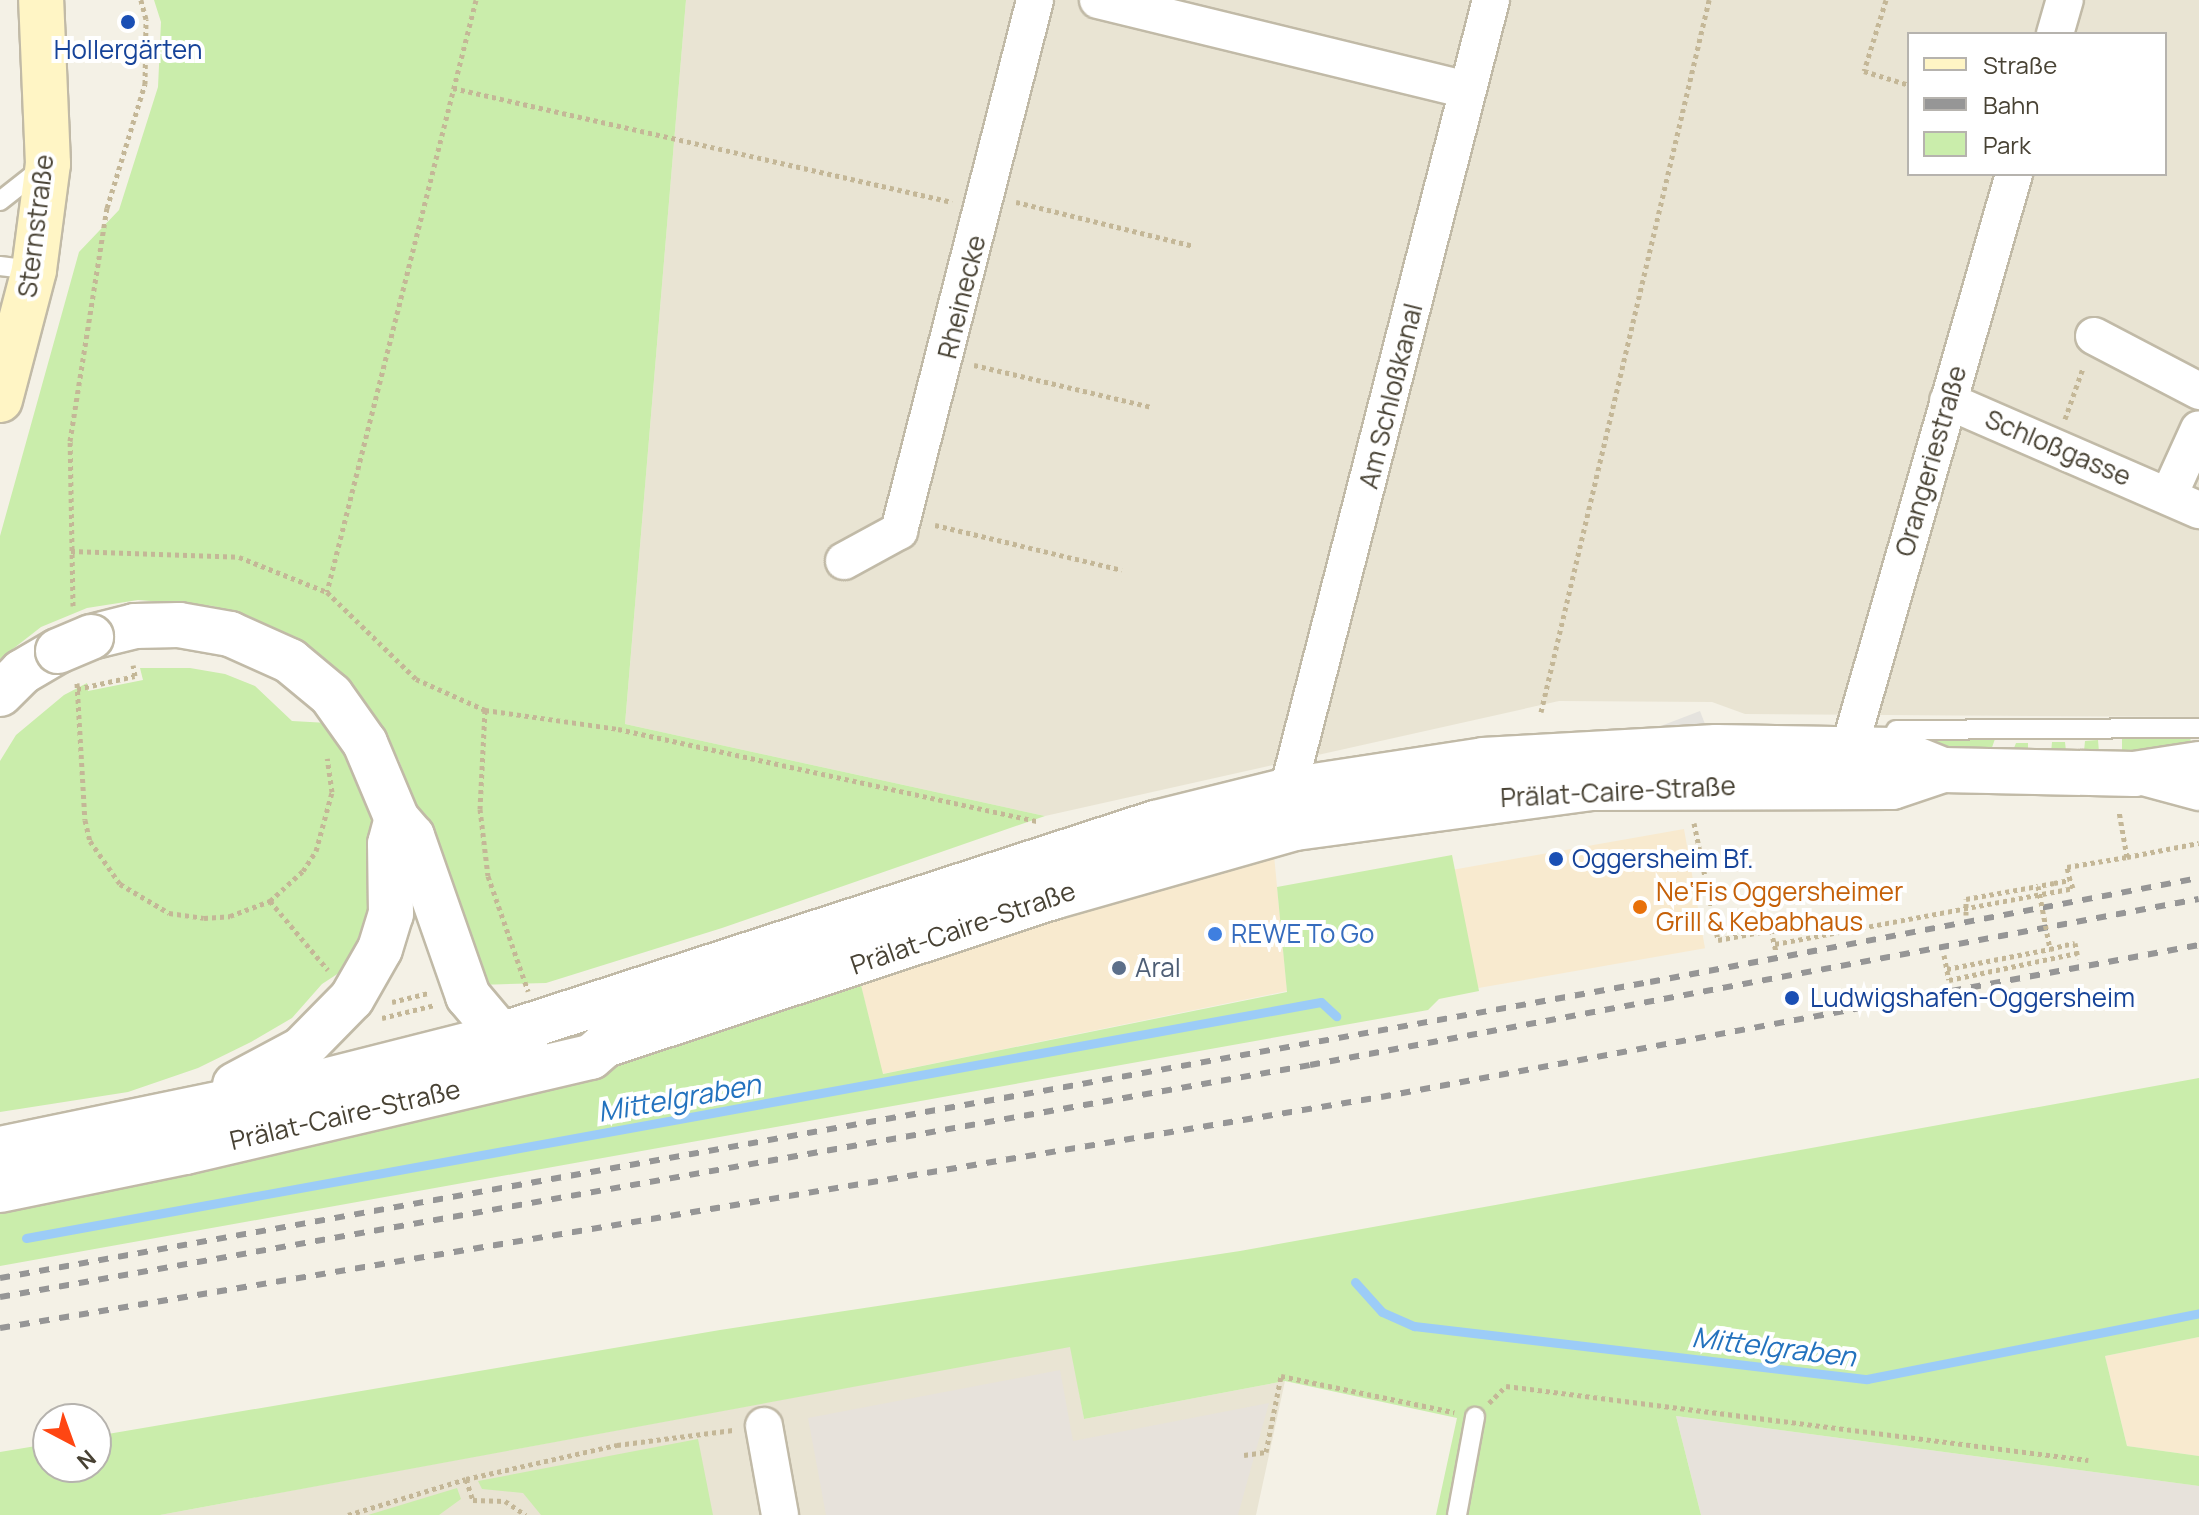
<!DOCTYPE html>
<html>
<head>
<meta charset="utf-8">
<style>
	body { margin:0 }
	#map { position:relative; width:2199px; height:1515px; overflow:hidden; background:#f4f1e6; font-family:Manrope,sans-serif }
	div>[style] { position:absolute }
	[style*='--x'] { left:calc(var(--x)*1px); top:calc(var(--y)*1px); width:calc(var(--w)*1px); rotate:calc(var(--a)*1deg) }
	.residential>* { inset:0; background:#e9e4d3 }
	.commercial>* { inset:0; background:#f8eacf; transform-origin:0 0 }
	.industrial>* { inset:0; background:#e7e2db }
	.green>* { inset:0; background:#caedab }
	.parking>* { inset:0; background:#e5e3de; transform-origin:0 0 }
	.stream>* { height:9px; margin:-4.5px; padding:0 4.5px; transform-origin:4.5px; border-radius:4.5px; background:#9cccf7 }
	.path>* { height:5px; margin-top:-2.5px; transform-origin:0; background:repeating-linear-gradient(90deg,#c4b797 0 4px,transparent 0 8px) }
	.roads { filter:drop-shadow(2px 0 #c1baa7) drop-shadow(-2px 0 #c1baa7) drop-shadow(0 2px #c1baa7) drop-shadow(0 -2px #c1baa7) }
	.service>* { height:18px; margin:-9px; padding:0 9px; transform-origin:9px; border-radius:9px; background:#fff }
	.minor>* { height:36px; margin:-18px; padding:0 18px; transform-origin:18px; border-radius:18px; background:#fff }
	.tertiary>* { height:44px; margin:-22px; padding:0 22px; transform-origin:22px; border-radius:22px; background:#fff }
	.secondary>* { height:44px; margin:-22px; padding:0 22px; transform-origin:22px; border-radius:22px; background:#fff5c5 }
	.rail>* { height:6px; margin-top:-3px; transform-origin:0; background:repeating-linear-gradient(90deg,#969696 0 10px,transparent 0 20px) }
	.path-bridge>* { height:5px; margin-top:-2.5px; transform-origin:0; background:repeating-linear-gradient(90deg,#c4b797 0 4px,transparent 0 8px) }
	.bridges { filter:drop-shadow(2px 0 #c1baa7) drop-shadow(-2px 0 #c1baa7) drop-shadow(0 2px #c1baa7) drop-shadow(0 -2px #c1baa7) }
	.tertiary-bridge>* { height:44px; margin:-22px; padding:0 22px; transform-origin:22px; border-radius:22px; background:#fff }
	.dots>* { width:22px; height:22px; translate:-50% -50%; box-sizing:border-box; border:4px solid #fff; border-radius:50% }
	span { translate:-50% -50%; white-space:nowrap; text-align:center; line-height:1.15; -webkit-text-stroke:8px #fff; paint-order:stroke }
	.transit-label { font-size:26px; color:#164399 }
	.left { translate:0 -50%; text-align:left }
	.street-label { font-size:26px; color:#484234 }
	.food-label { font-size:26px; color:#c56008 }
	.shop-label { font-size:26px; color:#366cbe }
	.service-label { font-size:26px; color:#4e5e75 }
	.water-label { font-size:28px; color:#2372be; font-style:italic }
	.legend { position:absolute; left:1907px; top:32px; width:260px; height:144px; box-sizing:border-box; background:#fff; border:2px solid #b6b3ae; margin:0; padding:10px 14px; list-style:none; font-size:24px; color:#484234 }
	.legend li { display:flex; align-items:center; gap:16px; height:40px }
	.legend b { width:40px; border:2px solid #b6b3ae }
	.north { position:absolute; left:32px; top:1403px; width:80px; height:80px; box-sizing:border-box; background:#fff; border:2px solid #b6b3ae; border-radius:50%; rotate:139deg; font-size:22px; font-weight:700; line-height:32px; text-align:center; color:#484234 }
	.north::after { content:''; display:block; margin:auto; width:28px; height:36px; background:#ff4612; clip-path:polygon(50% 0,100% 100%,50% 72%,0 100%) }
</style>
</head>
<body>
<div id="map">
	<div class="residential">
		<i style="clip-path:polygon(evenodd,686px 0,2199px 0,2199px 717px,1745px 714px,1712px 702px,1559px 701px,1045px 816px,625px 724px,686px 0,1909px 34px,2165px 34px,2165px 174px,1909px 174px,1909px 34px)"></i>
		<i style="clip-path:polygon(1071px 1346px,1084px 1419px,1285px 1381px,1256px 1515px,160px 1515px)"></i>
	</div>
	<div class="commercial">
		<i style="left:1684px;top:829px;width:121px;height:233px;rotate:80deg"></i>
		<i style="clip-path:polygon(1274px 855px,1287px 991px,882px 1074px,860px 981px,1027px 925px)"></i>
		<i style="clip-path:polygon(2199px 1337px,2199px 1456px,2127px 1446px,2105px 1356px)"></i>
	</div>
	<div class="industrial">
		<i style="clip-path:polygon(1060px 1370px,1073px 1441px,1269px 1403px,1238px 1515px,826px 1515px,808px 1418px)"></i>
		<i style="clip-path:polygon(1676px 1416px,2199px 1486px,2199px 1515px,1701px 1515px)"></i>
	</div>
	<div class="green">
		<i style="clip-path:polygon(154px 0,686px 0,625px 724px,1045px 816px,722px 928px,546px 983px,478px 985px,399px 760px,368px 705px,323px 660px,271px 626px,213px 606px,138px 600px,87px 608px,41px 627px,0 659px,0 536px,79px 252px,119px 210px,158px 87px,161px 22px)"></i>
		<i style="clip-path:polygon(140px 668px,190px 668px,225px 674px,255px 686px,292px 721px,328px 723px,345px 744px,373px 815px,370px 909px,345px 969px,322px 984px,292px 1018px,251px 1042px,198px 1068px,128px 1092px,0 1112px,0 761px,16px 735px,64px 695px,87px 683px,88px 691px,143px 680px)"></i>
		<i style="clip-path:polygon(1996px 736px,1989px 756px,1905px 747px,1926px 737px)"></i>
		<i style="clip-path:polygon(2190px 737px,2192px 748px,2148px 757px,2012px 753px,2016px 743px,2028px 743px,2028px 753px,2051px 753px,2052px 742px,2065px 742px,2066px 751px,2084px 751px,2085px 741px,2098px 740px,2099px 752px,2122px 751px,2122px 739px)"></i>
		<i style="clip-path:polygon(1452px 855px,1479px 991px,1439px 999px,1428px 1010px,0 1266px,0 1213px,265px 1157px,604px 1064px,860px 981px,883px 1074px,1287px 992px,1277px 887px)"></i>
		<i style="clip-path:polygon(2199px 1078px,2199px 1337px,2105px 1356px,2127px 1446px,2199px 1456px,2199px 1486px,1676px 1416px,1701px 1515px,1436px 1515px,1457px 1418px,1285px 1381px,1084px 1419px,1070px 1347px,160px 1515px,0 1515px,0 1452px,48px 1444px,48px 1467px,96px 1467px,96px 1436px,720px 1330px,1240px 1251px)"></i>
		<i style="clip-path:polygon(698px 1439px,713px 1515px,541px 1515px,523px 1493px,482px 1489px,478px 1481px)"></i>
		<i style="clip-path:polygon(457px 1488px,461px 1499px,439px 1515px,368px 1515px)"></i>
	</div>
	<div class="parking">
		<i style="left:1700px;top:711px;width:22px;height:185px;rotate:69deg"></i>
	</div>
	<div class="stream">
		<i style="--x:26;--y:1238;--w:1316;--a:-10.33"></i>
		<i style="--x:1321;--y:1002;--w:21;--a:43"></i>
		<i style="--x:1355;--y:1282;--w:40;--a:48"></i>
		<i style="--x:1382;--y:1312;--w:35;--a:24"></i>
		<i style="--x:1414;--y:1326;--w:456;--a:6.7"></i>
		<i style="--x:1867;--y:1379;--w:338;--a:-11.2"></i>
	</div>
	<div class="path">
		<i style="--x:476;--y:0;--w:610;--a:104.13"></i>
		<i style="--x:327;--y:592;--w:124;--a:44.3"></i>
		<i style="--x:416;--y:679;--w:76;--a:24.2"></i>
		<i style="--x:485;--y:710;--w:99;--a:92.9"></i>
		<i style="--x:480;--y:809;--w:67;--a:83.2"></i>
		<i style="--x:488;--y:876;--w:122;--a:70.8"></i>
		<i style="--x:1886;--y:0;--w:74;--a:107.2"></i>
		<i style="--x:1864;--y:71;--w:47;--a:17.3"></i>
		<i style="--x:453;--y:88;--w:512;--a:12.87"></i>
		<i style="--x:1016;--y:202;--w:183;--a:13.9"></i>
		<i style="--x:974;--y:365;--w:183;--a:13.3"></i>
		<i style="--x:2065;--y:419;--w:54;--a:-70.6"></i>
		<i style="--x:935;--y:525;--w:192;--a:13.5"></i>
		<i style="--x:71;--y:551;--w:168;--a:2"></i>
		<i style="--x:239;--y:557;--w:95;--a:21.7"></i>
		<i style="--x:73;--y:606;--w:165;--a:-91"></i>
		<i style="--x:70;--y:441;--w:236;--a:-81"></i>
		<i style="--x:107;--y:208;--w:130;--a:-73"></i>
		<i style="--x:145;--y:84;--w:65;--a:-89.1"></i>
		<i style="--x:146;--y:19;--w:20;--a:-105"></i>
		<i style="--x:77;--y:683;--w:137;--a:86.7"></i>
		<i style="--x:85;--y:820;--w:22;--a:77"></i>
		<i style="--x:90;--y:841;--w:52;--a:55.1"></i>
		<i style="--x:120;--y:884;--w:57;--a:30.6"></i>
		<i style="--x:169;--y:913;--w:35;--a:8"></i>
		<i style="--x:204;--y:918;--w:26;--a:-4"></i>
		<i style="--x:230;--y:916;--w:43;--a:-20.6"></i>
		<i style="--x:270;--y:901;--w:90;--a:50"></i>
		<i style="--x:77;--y:689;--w:59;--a:-12.6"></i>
		<i style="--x:135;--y:676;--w:11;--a:-100"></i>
		<i style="--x:485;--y:710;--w:134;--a:8.1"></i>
		<i style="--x:618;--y:729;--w:429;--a:12.4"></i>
		<i style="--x:1541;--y:712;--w:732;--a:-76.72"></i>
		<i style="--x:1694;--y:823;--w:119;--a:78.4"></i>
		<i style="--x:1718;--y:940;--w:54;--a:-10.7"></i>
		<i style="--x:1771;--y:930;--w:22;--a:77"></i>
		<i style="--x:2127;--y:857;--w:73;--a:-11"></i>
		<i style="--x:2054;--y:883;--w:16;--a:-11"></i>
		<i style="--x:2070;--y:880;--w:13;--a:-103"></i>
		<i style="--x:2067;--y:867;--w:61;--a:-9.5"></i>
		<i style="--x:2127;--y:857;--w:47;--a:-99.9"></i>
		<i style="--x:270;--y:901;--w:45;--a:-42.3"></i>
		<i style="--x:303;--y:871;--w:24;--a:-57"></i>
		<i style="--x:316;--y:851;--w:61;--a:-74.8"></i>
		<i style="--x:332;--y:792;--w:34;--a:-98"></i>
		<i style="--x:1966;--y:915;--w:16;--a:-90"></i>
		<i style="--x:1966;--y:899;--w:73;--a:-10.2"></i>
		<i style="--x:1775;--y:944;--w:303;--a:-10.6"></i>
		<i style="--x:2073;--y:888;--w:9;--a:-111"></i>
		<i style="--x:2065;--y:945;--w:10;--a:-11"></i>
		<i style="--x:2075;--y:943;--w:16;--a:79"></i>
		<i style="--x:1944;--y:955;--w:25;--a:79"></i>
		<i style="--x:1949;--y:980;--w:131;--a:-11.9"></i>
		<i style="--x:1947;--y:969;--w:105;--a:-11"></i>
		<i style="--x:392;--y:1002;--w:38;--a:-14"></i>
		<i style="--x:382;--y:1018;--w:55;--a:-13.8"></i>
		<i style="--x:1489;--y:1403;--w:24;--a:-45"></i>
		<i style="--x:1506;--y:1386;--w:587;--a:7.25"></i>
		<i style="--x:1244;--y:1455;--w:22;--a:-8"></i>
		<i style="--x:1266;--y:1452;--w:77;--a:-78.8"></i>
		<i style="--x:1281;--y:1376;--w:177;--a:11.8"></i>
		<i style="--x:466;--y:1479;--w:22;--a:72"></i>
		<i style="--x:473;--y:1500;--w:32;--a:2"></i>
		<i style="--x:505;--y:1501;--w:25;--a:34"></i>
		<i style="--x:348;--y:1515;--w:123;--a:-17"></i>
		<i style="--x:466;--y:1479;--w:155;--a:-12.7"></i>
		<i style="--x:617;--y:1445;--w:117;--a:-7.4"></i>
	</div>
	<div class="roads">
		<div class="service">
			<i style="--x:0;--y:201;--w:53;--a:-38.2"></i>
			<i style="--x:0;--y:266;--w:34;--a:7"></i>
			<i style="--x:1896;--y:730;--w:303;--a:-0.4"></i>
			<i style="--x:1457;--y:1515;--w:100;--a:-79.6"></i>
		</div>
		<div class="minor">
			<i style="--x:1098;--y:0;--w:380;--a:13.7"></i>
			<i style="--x:2055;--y:34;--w:35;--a:-74"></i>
			<i style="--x:2094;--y:336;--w:119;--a:27.6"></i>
			<i style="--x:1948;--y:401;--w:274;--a:23.5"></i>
			<i style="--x:2169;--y:495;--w:72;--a:-65.6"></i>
			<i style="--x:844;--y:561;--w:63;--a:-28.6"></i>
			<i style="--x:899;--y:531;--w:548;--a:-75.63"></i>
			<i style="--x:1849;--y:749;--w:598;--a:-73.99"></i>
			<i style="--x:2136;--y:775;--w:65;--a:15.1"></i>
			<i style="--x:1288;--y:790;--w:816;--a:-75.59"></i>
			<i style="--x:764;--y:1426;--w:90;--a:79.8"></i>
		</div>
		<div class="tertiary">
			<i style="--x:91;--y:637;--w:45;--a:-14"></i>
			<i style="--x:135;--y:626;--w:44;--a:-1.3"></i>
			<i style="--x:179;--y:625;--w:52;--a:10"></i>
			<i style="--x:230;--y:634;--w:66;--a:24.2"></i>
			<i style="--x:290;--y:661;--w:53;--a:39.7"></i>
			<i style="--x:331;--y:695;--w:59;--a:54.7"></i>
			<i style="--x:365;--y:743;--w:82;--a:67.2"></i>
			<i style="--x:397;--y:819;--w:23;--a:49"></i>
			<i style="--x:412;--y:836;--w:170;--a:70.7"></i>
			<i style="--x:468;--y:996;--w:51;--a:49.8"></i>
			<i style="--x:501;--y:1035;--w:25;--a:12"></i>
			<i style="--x:0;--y:694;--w:31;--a:-45"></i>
			<i style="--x:22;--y:672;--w:42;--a:-30.3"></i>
			<i style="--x:235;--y:1085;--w:76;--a:-28.2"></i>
			<i style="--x:302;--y:1049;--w:71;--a:-45.6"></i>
			<i style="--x:352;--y:998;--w:56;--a:-60.3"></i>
			<i style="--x:380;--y:949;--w:37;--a:-73"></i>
			<i style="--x:391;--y:914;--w:70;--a:-90.8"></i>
			<i style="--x:390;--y:844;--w:24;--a:-75"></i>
			<i style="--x:0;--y:1149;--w:316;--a:-11.7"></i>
			<i style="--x:309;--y:1085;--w:175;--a:-14.2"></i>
			<i style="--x:479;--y:1042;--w:711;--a:-17.95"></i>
			<i style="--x:1155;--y:823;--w:137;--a:-13.9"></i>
			<i style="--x:1288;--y:790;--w:197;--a:-8.7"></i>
			<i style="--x:1483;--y:760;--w:233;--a:-3.2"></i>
			<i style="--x:1716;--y:747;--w:178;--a:1"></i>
			<i style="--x:1894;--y:750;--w:53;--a:22.2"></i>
			<i style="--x:0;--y:1190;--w:189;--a:-11.6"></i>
			<i style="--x:185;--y:1152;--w:417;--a:-13.2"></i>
			<i style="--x:591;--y:1057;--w:18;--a:-41"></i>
			<i style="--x:605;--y:1045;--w:475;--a:-18.3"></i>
			<i style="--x:1056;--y:896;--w:248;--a:-15.9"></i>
			<i style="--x:1295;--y:828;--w:300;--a:-7.7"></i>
			<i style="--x:1592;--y:788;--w:300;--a:-0.2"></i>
			<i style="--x:1892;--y:787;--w:54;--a:-18.4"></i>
			<i style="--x:1943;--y:770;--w:191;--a:1.2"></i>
			<i style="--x:2134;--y:774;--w:66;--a:-8.7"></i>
		</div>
		<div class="secondary">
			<i style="--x:0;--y:400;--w:134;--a:-75.3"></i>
			<i style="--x:34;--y:270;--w:107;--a:-82.5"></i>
			<i style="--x:48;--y:164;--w:164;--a:-92.4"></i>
		</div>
	</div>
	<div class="rail">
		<i style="--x:0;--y:1278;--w:1676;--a:-10.17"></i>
		<i style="--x:1650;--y:982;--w:559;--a:-10.73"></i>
		<i style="--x:0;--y:1297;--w:1330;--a:-10.04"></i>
		<i style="--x:1310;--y:1065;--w:904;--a:-10.58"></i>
		<i style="--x:0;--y:1328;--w:1400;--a:-9.5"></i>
		<i style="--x:1381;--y:1097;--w:832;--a:-10.53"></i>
	</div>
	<div class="path-bridge">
		<i style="--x:2054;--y:883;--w:16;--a:169"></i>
		<i style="--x:2038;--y:886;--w:64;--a:79.2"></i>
		<i style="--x:2050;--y:949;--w:16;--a:-15"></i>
	</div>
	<div class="bridges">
		<div class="tertiary-bridge">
			<i style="--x:58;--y:651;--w:36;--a:-23"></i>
		</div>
	</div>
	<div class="dots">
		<i style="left:128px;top:22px;background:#1a4fb4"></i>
		<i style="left:1556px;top:859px;background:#1a4fb4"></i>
		<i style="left:1640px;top:907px;background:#e8710a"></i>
		<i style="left:1215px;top:934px;background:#3f7fe0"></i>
		<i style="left:1119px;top:968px;background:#5c6f8a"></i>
		<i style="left:1792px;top:998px;background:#1a4fb4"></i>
	</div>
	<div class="transit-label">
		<span style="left:128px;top:50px">Hollergärten</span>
		<span class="left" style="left:1572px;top:859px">Oggersheim Bf.</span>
		<span class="left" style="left:1810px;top:998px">Ludwigshafen-Oggersheim</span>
	</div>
	<div class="street-label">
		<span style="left:36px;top:226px;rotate:-83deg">Sternstraße</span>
		<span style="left:962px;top:297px;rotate:-76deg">Rheinecke</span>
		<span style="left:1391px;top:396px;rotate:-76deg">Am Schloßkanal</span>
		<span style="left:2058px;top:448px;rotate:23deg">Schloßgasse</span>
		<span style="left:1931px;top:461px;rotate:-74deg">Orangeriestraße</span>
		<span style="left:1618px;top:792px;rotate:-3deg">Prälat-Caire-Straße</span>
		<span style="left:963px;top:928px;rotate:-19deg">Prälat-Caire-Straße</span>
		<span style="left:345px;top:1115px;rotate:-13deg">Prälat-Caire-Straße</span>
	</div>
	<div class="food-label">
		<span class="left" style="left:1656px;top:907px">Ne‘Fis Oggersheimer<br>Grill &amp; Kebabhaus</span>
	</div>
	<div class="shop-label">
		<span class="left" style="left:1231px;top:934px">REWE To Go</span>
	</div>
	<div class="service-label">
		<span class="left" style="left:1135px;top:968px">Aral</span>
	</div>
	<div class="water-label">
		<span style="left:679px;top:1097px;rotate:-10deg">Mittelgraben</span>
		<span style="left:1774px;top:1346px;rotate:7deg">Mittelgraben</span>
	</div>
	<ul class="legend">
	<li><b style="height:10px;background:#fff5c5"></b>Straße</li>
	<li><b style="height:10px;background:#969696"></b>Bahn</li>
	<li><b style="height:22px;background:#caedab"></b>Park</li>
	</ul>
	<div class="north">N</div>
</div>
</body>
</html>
